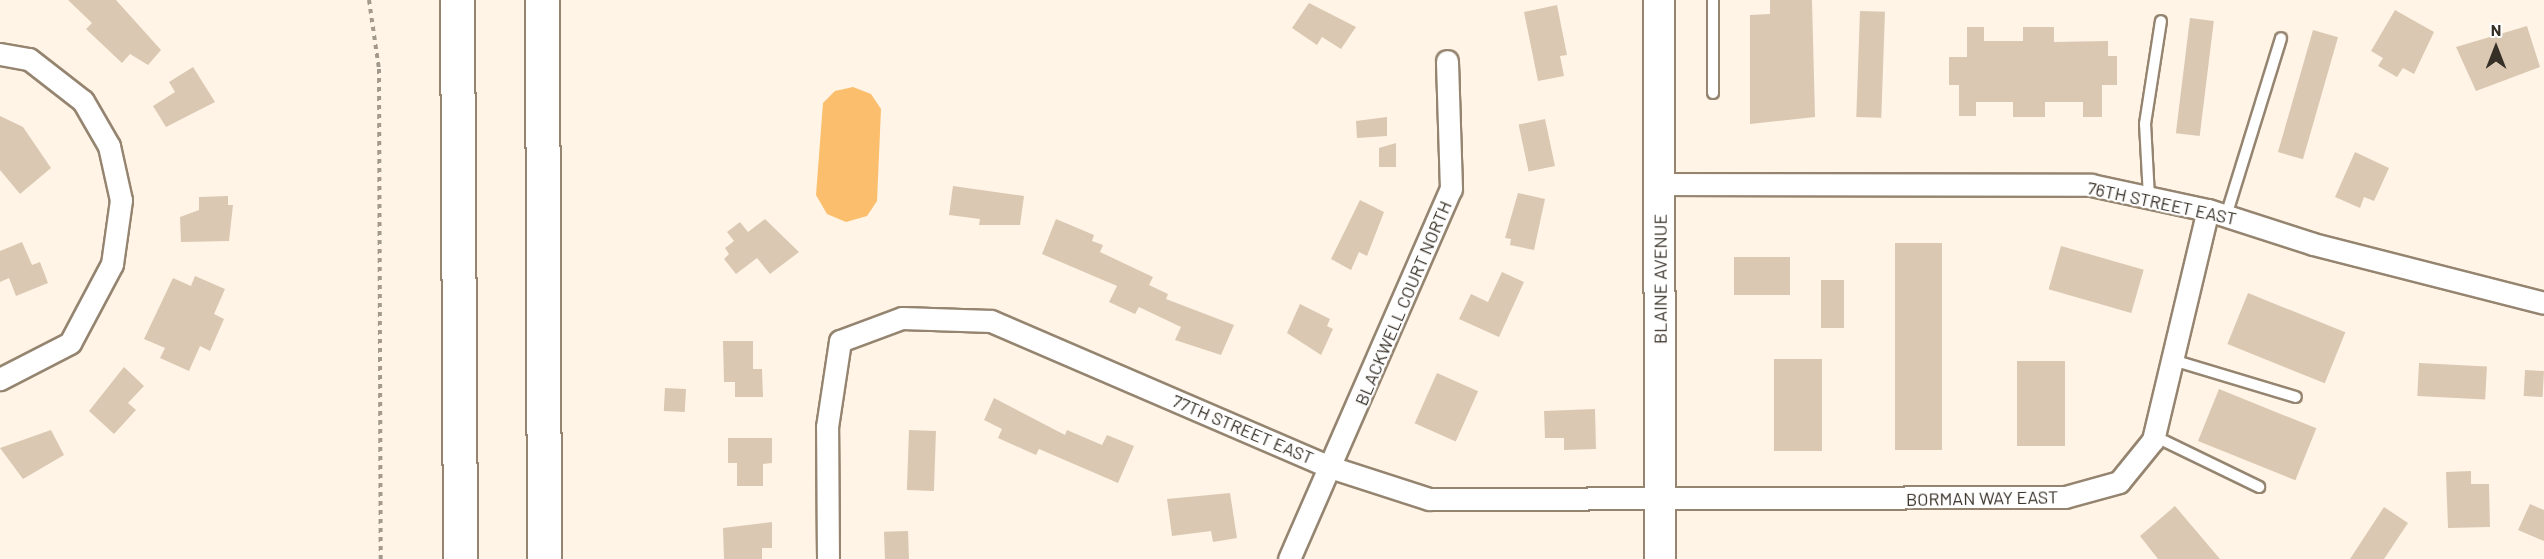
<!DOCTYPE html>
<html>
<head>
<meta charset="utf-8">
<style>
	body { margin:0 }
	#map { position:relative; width:2544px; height:559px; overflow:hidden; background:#fff4e6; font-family:Barlow,sans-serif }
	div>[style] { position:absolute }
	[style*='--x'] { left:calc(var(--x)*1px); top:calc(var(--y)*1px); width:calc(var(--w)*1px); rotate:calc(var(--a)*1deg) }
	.water>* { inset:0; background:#fbbe6d }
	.building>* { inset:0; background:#dac8b2; transform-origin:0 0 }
	.path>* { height:4px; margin-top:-2px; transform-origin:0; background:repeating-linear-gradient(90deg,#a39a8e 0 4.5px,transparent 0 9px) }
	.roads { filter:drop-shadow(2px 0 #958570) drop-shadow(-2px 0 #958570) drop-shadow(0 2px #958570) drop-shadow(0 -2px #958570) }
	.lane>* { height:10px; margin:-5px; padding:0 5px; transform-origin:5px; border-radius:5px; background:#fff }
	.street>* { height:21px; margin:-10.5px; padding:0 10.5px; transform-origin:10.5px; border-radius:10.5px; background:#fff }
	.secondary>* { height:30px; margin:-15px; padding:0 15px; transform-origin:15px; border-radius:15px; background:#fff }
	.highway>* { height:33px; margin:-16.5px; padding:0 16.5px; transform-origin:16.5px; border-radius:16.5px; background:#fff }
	span { translate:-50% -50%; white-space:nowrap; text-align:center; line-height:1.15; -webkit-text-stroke:4.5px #fff; paint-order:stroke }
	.street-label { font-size:18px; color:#362f26 }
	.north { position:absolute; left:2466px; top:18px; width:60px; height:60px; -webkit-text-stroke:4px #fff; paint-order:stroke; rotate:0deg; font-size:16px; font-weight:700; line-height:24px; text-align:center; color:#362f26 }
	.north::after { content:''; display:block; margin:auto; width:21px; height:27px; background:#362f26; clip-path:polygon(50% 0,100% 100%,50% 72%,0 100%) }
</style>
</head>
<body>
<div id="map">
	<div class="water">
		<i style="clip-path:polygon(853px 87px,871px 94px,881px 109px,877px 201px,867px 216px,846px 222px,827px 214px,816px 195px,823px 103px,835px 91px)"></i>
	</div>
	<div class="building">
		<i style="clip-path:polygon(68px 0,116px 0,161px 50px,148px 65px,130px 54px,122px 63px,86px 29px,92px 23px)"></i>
		<i style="clip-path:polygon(1770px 0,1812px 0,1815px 117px,1750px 124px,1750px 15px,1770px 14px)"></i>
		<i style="clip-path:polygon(1309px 3px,1356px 27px,1341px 49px,1322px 37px,1317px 45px,1292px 28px)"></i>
		<i style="clip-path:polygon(1557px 5px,1567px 55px,1560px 56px,1564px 76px,1538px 81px,1524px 12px)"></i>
		<i style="clip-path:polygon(2395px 10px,2434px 32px,2414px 74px,2403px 68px,2397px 77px,2378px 66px,2383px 58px,2371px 51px)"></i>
		<i style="left:1860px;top:11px;width:25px;height:106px;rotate:2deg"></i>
		<i style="left:2190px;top:18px;width:24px;height:116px;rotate:7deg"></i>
		<i style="clip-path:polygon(2527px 26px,2540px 67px,2476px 91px,2456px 47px)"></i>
		<i style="clip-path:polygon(1967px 27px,1984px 27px,1984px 41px,2023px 41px,2023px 27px,2054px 27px,2054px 42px,2108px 41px,2108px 56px,2117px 56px,2117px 85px,2102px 85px,2102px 117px,2083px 117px,2083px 102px,2045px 102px,2045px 117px,2013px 117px,2013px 102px,1976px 102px,1976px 116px,1959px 116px,1959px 85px,1949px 85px,1949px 57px,1967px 57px)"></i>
		<i style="left:2313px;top:30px;width:26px;height:127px;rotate:16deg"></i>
		<i style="clip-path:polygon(193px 67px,215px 102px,166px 127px,153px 106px,175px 92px,169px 82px)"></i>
		<i style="clip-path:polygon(0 116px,23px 127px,51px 168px,20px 194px,0 170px)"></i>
		<i style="clip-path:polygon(1387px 117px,1387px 136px,1357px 138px,1356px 121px)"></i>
		<i style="left:1545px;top:119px;width:48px;height:27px;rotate:78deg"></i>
		<i style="clip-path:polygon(1396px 143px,1396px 167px,1379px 167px,1379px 148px)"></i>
		<i style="clip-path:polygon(2355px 152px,2389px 168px,2374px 201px,2364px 197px,2360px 208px,2335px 197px)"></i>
		<i style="clip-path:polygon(953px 186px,1024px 196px,1020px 225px,979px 225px,980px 219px,949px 215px)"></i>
		<i style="clip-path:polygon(1518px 193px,1545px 199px,1534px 250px,1510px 245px,1511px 239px,1505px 238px)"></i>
		<i style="clip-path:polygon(228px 196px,228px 205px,233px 205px,229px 241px,181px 242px,180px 217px,199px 210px,199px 197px)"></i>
		<i style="clip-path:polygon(1360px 200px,1384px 212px,1367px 256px,1359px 252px,1351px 270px,1331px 259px)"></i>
		<i style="clip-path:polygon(765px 219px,799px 252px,770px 274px,757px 258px,736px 274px,724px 259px,729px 254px,725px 248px,734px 241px,727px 232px,740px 222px,748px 232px)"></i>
		<i style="clip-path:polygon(1056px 219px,1094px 235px,1092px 241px,1103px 245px,1100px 252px,1153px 277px,1149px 285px,1168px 294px,1166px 299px,1234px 325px,1221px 355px,1175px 340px,1181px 327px,1139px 307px,1135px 314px,1109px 302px,1117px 286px,1042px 254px)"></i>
		<i style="clip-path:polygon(22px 242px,32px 265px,40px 262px,48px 283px,16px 296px,9px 278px,0 282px,0 251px)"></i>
		<i style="left:1895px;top:243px;width:47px;height:207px"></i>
		<i style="left:2061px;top:246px;width:86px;height:45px;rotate:16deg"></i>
		<i style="left:1734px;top:257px;width:56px;height:38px"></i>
		<i style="clip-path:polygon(1502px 272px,1524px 282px,1499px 337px,1459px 319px,1471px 294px,1488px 302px)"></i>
		<i style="clip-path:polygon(195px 276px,225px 289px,214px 314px,224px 319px,210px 351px,200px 346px,189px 371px,160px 358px,165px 348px,144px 339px,173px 278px,191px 286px)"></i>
		<i style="left:1821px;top:280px;width:23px;height:48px"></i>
		<i style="left:2248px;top:293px;width:105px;height:55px;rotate:22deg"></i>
		<i style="clip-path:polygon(1300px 304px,1330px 319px,1327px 326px,1333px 329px,1321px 355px,1287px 333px)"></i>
		<i style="clip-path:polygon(723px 341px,753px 341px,753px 369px,762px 369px,763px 397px,735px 397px,735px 382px,724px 382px)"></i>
		<i style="left:1774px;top:359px;width:48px;height:92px"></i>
		<i style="left:2017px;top:361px;width:48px;height:85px"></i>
		<i style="left:2419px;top:363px;width:68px;height:33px;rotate:3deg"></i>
		<i style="clip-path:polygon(124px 367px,144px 386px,128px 403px,136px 410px,114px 434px,89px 411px)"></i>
		<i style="left:2525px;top:370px;width:19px;height:26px;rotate:3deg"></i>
		<i style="left:1437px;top:373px;width:45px;height:55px;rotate:24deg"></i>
		<i style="left:665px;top:388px;width:21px;height:23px;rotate:3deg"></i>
		<i style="left:2219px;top:389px;width:105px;height:56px;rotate:22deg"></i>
		<i style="clip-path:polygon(994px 398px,1065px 435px,1067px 430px,1102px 445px,1107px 435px,1134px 446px,1118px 483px,1039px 449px,1036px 455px,998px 438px,1002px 429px,984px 420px)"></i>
		<i style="clip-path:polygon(1595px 409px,1596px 449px,1564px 450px,1564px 438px,1545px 438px,1544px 411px)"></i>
		<i style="clip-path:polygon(51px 430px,64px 455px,23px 479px,0 448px)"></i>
		<i style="left:909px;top:430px;width:27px;height:60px;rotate:2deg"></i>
		<i style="clip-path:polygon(728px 438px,772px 438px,772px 463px,763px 464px,763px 486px,737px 486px,737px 463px,728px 463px)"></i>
		<i style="clip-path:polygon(2471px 471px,2471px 484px,2489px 484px,2490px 527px,2448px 528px,2446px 472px)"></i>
		<i style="clip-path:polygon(1230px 493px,1237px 538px,1213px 542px,1211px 531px,1172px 536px,1167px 499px)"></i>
		<i style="clip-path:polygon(2530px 504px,2544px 510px,2544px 541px,2518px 530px)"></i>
		<i style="clip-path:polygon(2175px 506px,2186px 519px,2220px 559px,2158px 559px,2140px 536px)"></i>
		<i style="clip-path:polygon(2384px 507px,2408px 523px,2384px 559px,2350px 559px)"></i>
		<i style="clip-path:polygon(772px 522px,772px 548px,762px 548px,762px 559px,724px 559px,723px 528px)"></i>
		<i style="left:908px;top:531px;width:28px;height:24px;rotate:88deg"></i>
	</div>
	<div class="path">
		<i style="--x:369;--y:0;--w:70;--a:81.8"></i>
		<i style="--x:379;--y:69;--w:490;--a:89.8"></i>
	</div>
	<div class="roads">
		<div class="lane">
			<i style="--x:1713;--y:0;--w:93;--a:90"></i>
			<i style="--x:2149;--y:197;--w:73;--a:-93.1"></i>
			<i style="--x:2145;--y:124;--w:104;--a:-81.2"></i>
			<i style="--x:2226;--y:216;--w:186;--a:-72.8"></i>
			<i style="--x:2176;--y:361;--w:125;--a:16.7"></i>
			<i style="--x:2154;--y:436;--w:117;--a:25.9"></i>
		</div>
		<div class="street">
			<i style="--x:0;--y:54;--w:29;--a:10"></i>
			<i style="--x:29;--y:59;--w:68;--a:37.9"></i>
			<i style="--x:83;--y:101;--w:52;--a:60"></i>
			<i style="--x:109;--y:146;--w:55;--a:77.5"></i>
			<i style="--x:121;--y:200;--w:65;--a:98"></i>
			<i style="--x:112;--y:264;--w:89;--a:118"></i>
			<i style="--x:70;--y:343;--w:79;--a:152.8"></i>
			<i style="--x:1660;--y:184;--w:431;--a:0.1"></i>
			<i style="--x:2091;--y:185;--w:120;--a:12.1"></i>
			<i style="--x:2208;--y:210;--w:110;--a:17.9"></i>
			<i style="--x:2313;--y:244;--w:238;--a:14.3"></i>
			<i style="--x:828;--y:559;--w:132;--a:-90.4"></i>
			<i style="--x:827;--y:427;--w:87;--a:-81.4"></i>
			<i style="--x:840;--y:341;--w:66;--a:-20.4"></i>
			<i style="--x:902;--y:318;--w:89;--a:1.9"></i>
			<i style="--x:991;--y:321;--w:372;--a:23.3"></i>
			<i style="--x:1333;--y:468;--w:101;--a:17.9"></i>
			<i style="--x:1429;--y:499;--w:636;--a:-0.18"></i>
			<i style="--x:2065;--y:497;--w:56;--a:-15.5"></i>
			<i style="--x:2119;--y:482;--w:54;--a:-51"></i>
			<i style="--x:2153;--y:440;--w:236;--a:-76.6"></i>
			<i style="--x:1289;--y:559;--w:404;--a:-66.4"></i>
			<i style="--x:1451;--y:189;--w:128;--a:-91.8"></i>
		</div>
		<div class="secondary">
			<i style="--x:1659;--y:0;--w:559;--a:89.9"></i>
		</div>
		<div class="highway">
			<i style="--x:457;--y:0;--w:559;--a:89.69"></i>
			<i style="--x:542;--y:0;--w:559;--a:89.8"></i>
		</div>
	</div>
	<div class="street-label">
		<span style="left:2162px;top:203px;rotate:12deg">76TH STREET EAST</span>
		<span style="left:1660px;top:279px;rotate:-90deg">BLAINE AVENUE</span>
		<span style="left:1403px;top:303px;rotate:-67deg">BLACKWELL COURT NORTH</span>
		<span style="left:1243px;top:429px;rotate:23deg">77TH STREET EAST</span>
		<span style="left:1982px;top:498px;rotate:-1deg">BORMAN WAY EAST</span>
	</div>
	<div class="north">N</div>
</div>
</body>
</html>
